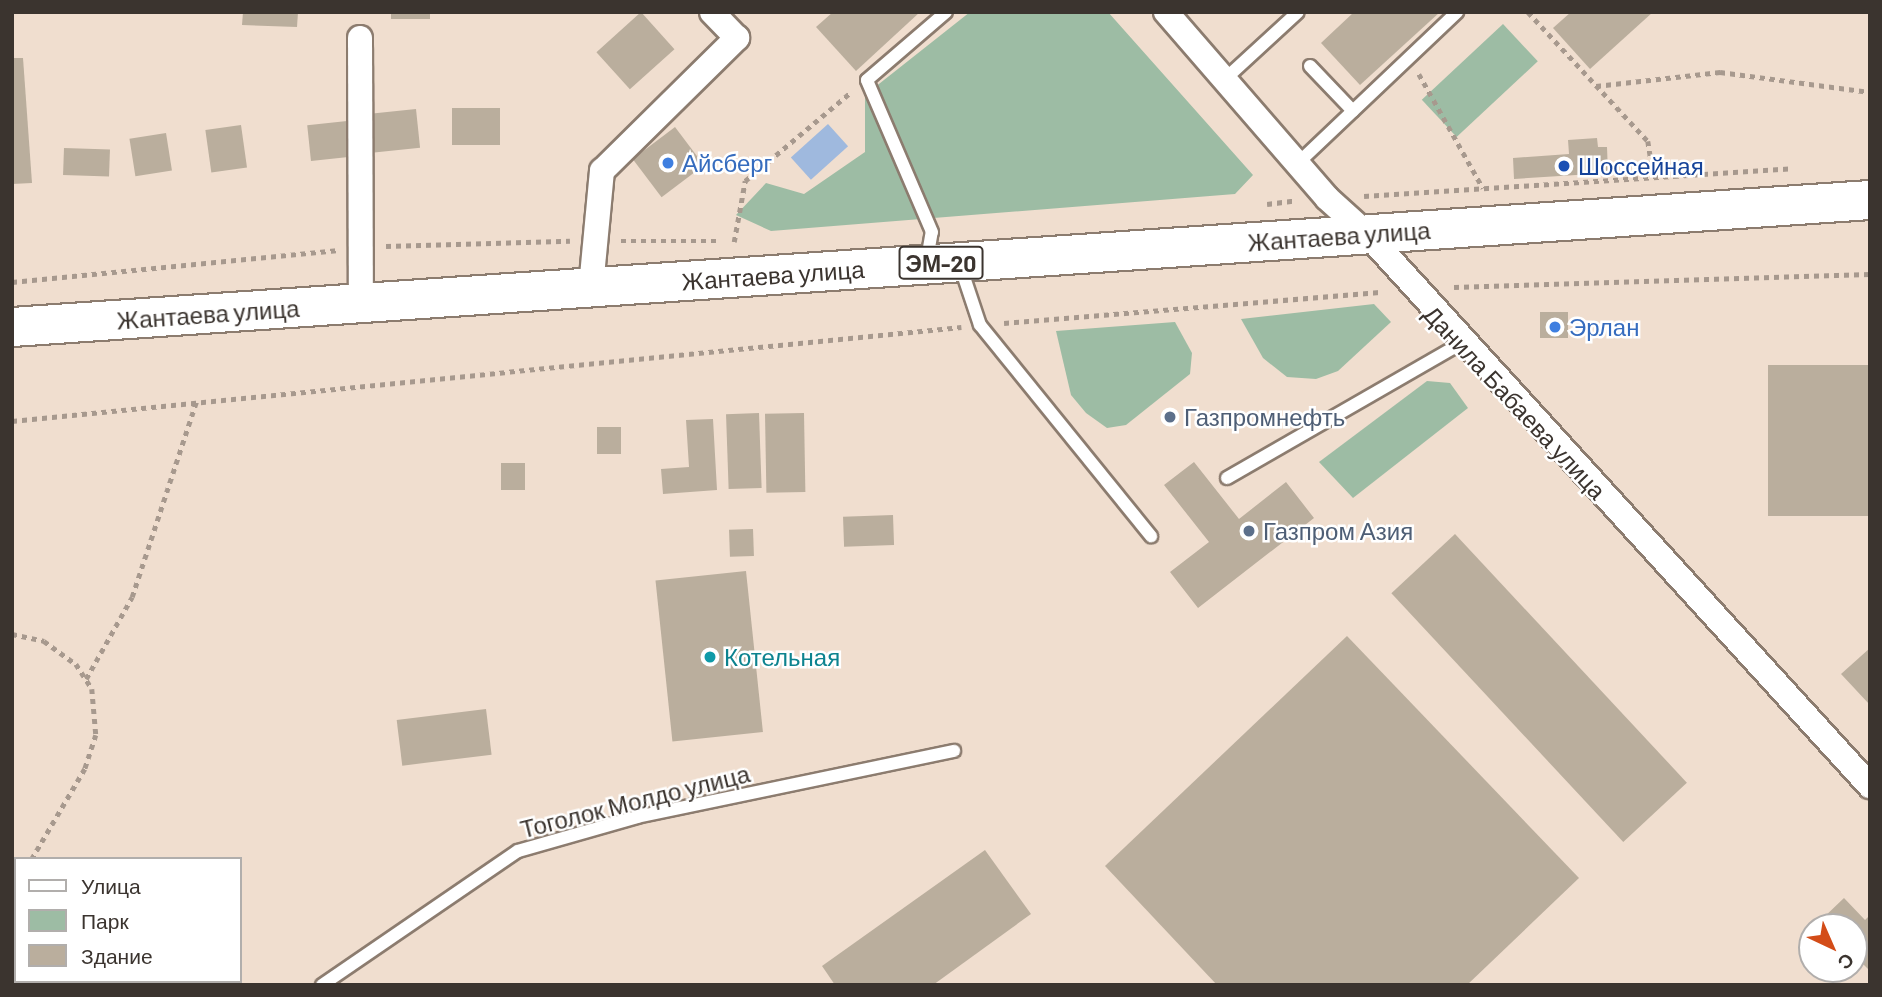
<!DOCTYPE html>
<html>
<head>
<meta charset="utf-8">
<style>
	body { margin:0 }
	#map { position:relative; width:1882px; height:997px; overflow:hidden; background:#f0decf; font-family:Barlow,sans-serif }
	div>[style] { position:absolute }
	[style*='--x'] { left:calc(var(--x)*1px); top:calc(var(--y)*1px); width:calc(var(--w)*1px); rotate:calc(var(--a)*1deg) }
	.green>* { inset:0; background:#9dbca4; transform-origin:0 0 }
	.water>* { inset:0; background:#9fb9de; transform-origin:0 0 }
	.building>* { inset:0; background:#baae9d; transform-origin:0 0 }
	.path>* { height:4.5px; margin-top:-2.25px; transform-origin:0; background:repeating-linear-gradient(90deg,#a7998e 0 5px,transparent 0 10px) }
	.roads { filter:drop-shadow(2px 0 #8c7c6f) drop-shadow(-2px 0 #8c7c6f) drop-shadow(0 2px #8c7c6f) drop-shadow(0 -2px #8c7c6f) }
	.service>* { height:12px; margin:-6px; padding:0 6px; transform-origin:6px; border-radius:6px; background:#fff }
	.minor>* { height:24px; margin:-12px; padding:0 12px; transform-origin:12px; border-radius:12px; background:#fff }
	.primary>* { height:38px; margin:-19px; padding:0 19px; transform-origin:19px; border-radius:19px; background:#fff }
	.dots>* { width:19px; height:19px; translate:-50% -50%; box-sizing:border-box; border:4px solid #fff; border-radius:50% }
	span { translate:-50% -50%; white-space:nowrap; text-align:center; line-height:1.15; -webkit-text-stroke:5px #fff; paint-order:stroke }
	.shield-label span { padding:2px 5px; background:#fff; border:2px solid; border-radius:5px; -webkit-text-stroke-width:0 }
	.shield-label { font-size:23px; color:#3b342f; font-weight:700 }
	.shop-label { font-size:24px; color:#366cbe }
	.left { translate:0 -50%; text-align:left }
	.transit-label { font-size:24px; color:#164399 }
	.street-label { font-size:24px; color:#3b342f }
	.service-label { font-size:24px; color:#4e5e75 }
	.culture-label { font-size:24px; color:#0d838f }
	.frame { position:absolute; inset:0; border:14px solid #3b342f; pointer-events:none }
	.legend { position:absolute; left:14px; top:857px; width:228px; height:126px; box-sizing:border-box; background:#fff; border:2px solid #b1aeac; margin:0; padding:9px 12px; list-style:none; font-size:21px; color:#3b342f }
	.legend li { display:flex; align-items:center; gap:14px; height:35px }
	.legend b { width:35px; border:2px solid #b1aeac }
	.north { position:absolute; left:1798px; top:913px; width:70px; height:70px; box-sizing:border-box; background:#fff; border:2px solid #b1aeac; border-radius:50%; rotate:136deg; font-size:19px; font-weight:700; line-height:28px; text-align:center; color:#3b342f }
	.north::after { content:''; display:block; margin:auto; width:24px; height:32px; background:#d34c18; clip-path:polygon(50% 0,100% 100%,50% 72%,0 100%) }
</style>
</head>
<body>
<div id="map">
	<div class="green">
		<i style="clip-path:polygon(970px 12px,1108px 12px,1253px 175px,1235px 194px,771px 231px,736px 215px,766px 183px,804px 194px,865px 152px,865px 95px)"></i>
		<i style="left:1503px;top:24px;width:51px;height:111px;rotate:47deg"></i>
		<i style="clip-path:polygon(1374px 304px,1391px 322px,1338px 371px,1316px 379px,1287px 377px,1263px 358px,1241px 319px)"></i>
		<i style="clip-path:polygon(1175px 322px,1192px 353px,1190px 374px,1126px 425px,1107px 428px,1086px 413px,1071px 395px,1056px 331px)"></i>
		<i style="clip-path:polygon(1427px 381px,1450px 383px,1468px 408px,1353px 498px,1319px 462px)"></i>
	</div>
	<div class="water">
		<i style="left:828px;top:124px;width:30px;height:50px;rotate:48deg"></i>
	</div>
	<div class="building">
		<i style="clip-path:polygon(243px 12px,298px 12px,297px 27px,242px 25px)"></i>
		<i style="left:391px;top:12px;width:39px;height:7px"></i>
		<i style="left:641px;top:12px;width:50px;height:60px;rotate:48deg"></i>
		<i style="clip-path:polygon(833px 12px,920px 12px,856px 71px,816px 27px)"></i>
		<i style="clip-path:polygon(1354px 12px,1440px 12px,1360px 85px,1321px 43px)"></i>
		<i style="clip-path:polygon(1571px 12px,1653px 12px,1590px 69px,1553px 28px)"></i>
		<i style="clip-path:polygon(12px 58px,23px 58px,32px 183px,12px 184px)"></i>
		<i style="left:500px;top:108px;width:37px;height:48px;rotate:90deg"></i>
		<i style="left:416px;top:109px;width:39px;height:46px;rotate:84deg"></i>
		<i style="left:347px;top:121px;width:36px;height:40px;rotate:84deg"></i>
		<i style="left:241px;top:125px;width:43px;height:36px;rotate:82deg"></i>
		<i style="left:675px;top:127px;width:48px;height:53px;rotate:53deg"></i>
		<i style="left:166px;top:133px;width:38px;height:37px;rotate:81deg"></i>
		<i style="clip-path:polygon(1597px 138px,1598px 147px,1607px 147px,1608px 173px,1514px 179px,1513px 158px,1569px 154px,1568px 140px)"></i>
		<i style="left:64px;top:148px;width:46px;height:27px;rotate:2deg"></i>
		<i style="left:1568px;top:312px;width:26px;height:28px;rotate:90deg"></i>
		<i style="left:1870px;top:365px;width:151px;height:102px;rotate:90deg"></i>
		<i style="left:759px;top:413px;width:75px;height:33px;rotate:88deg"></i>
		<i style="left:804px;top:413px;width:79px;height:39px;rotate:89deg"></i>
		<i style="clip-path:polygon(713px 419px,717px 490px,663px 494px,661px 469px,689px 467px,686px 420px)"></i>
		<i style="left:597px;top:427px;width:24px;height:27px"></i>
		<i style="clip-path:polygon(1194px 462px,1239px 519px,1286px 482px,1314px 518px,1198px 608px,1170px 572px,1209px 542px,1164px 485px)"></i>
		<i style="left:525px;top:463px;width:27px;height:24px;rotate:90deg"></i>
		<i style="left:893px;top:515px;width:30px;height:50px;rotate:88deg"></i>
		<i style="left:753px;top:529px;width:27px;height:24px;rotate:88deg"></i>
		<i style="left:1455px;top:534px;width:340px;height:87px;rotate:47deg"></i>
		<i style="left:746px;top:571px;width:162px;height:91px;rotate:84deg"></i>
		<i style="clip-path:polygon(1347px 636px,1579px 878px,1467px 985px,1217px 985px,1105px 866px)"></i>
		<i style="clip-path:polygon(1870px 648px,1870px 705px,1841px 674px)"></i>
		<i style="left:486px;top:709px;width:46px;height:90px;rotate:83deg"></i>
		<i style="clip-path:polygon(985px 850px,1031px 914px,933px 985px,835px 985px,822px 966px)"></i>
		<i style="clip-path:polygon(1844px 898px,1865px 920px,1870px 915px,1870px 971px,1854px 955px,1854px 927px,1828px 927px,1821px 920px)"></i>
	</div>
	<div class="path">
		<i style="--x:1528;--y:12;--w:176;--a:47.1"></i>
		<i style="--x:1648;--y:141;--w:36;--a:81"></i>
		<i style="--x:1419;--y:74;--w:131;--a:60.7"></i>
		<i style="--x:1596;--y:86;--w:125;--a:-6.4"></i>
		<i style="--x:1720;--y:72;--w:151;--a:7.6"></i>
		<i style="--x:1364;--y:196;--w:429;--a:-3.7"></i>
		<i style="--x:1267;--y:204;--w:26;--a:-7"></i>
		<i style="--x:621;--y:241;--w:96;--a:0"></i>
		<i style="--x:734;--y:242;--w:62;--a:-79.8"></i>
		<i style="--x:745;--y:181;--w:137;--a:-40"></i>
		<i style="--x:386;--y:246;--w:184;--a:-1.6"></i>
		<i style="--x:12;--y:282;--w:326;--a:-5.6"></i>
		<i style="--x:1454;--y:287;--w:416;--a:-1.8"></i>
		<i style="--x:1004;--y:323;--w:380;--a:-4.7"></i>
		<i style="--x:12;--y:421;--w:954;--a:-5.66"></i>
		<i style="--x:12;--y:634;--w:33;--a:12"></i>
		<i style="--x:44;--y:641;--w:39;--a:36"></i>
		<i style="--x:76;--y:664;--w:30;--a:57"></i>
		<i style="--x:92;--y:689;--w:46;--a:85"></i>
		<i style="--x:96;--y:735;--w:36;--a:108"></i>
		<i style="--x:85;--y:769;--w:104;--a:120.5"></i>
		<i style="--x:86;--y:679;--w:94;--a:-60.7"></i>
		<i style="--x:132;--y:597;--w:208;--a:-71.8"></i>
		<i style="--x:12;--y:896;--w:8;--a:-60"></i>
	</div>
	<div class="roads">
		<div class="service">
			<i style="--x:1310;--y:66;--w:62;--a:46.3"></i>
			<i style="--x:1224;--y:80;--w:100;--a:-42.6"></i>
			<i style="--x:1297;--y:164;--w:221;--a:-43.5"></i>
			<i style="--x:927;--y:259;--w:27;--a:-80"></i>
			<i style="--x:932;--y:232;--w:165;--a:-113.2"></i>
			<i style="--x:867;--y:80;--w:104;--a:-40.7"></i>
			<i style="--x:960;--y:265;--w:63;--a:71.6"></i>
			<i style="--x:980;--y:325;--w:272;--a:51"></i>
			<i style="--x:1227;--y:478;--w:269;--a:-29.9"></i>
			<i style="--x:322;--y:985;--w:237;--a:-34.4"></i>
			<i style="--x:518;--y:851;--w:124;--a:-15.9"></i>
			<i style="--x:637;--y:817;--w:324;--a:-11.8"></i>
		</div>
		<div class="minor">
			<i style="--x:1166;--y:12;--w:246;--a:49.1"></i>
			<i style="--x:1327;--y:198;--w:54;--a:42"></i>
			<i style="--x:1367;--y:234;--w:747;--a:47.66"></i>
			<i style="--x:360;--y:38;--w:265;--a:89.8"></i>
			<i style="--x:591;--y:287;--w:117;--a:-84.6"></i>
			<i style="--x:602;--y:171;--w:190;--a:-44.6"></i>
			<i style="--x:737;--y:38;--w:36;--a:-134"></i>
		</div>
		<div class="primary">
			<i style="--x:12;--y:327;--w:1862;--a:-3.91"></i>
		</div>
	</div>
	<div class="dots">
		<i style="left:668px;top:163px;background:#3f7fe0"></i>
		<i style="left:1564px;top:166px;background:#1a4fb4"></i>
		<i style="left:1555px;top:327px;background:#3f7fe0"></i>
		<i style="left:1170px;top:417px;background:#5c6f8a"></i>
		<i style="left:1249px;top:531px;background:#5c6f8a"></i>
		<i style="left:710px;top:657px;background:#0f9aa8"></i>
	</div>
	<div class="shield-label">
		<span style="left:941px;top:263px">ЭМ-20</span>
	</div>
	<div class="shop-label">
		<span class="left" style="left:682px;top:163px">Айсберг</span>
		<span class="left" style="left:1569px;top:327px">Эрлан</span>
	</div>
	<div class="transit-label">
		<span class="left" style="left:1578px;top:166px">Шоссейная</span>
	</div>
	<div class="street-label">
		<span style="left:1339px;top:236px;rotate:-4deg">Жантаева улица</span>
		<span style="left:773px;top:275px;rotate:-4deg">Жантаева улица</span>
		<span style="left:208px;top:314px;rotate:-4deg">Жантаева улица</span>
		<span style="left:1515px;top:402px;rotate:47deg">Данила Бабаева улица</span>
		<span style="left:635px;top:801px;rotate:-14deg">Тоголок Молдо улица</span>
	</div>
	<div class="service-label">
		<span class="left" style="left:1184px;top:417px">Газпромнефть</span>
		<span class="left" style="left:1263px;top:531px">Газпром Азия</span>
	</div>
	<div class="culture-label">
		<span class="left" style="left:724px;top:657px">Котельная</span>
	</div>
	<div class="frame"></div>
	<ul class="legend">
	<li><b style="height:9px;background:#fff"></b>Улица</li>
	<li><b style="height:19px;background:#9dbca4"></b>Парк</li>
	<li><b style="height:19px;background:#baae9d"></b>Здание</li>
	</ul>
	<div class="north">С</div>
</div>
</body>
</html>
